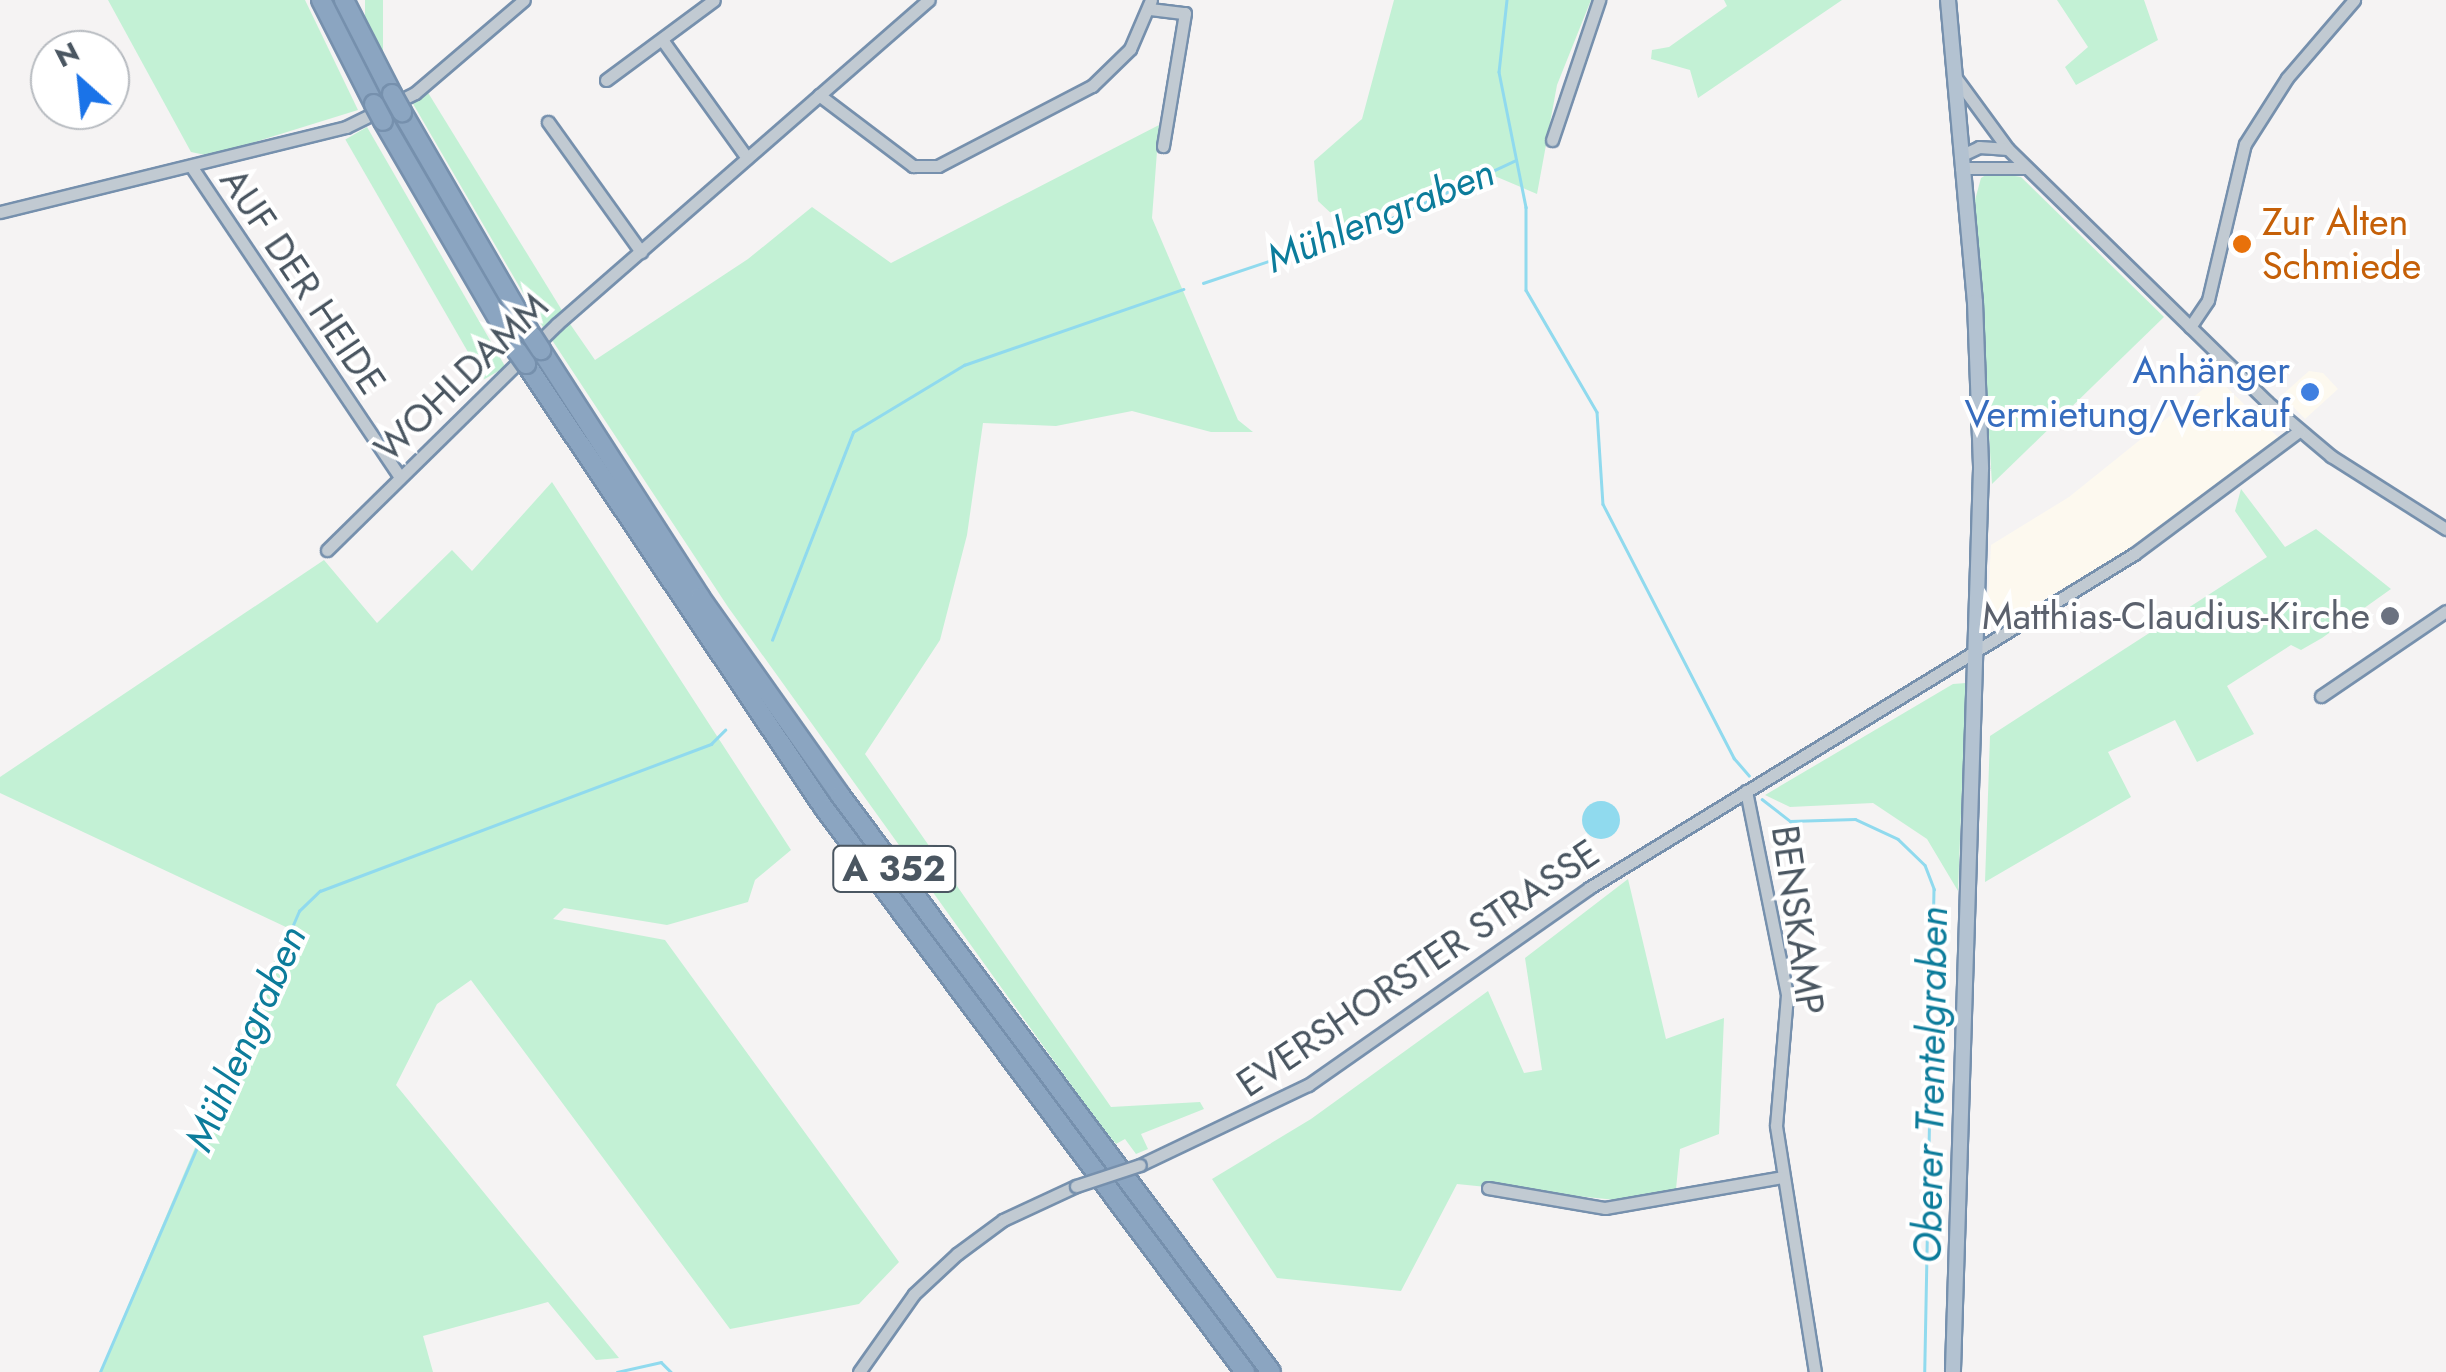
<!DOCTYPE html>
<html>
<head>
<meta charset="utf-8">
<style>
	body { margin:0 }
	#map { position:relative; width:2446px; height:1372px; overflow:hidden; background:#f5f3f3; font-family:Jost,sans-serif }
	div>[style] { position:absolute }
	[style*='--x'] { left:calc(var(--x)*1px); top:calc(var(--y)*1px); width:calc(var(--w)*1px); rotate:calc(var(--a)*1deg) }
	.commercial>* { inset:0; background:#fdf9ef }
	.green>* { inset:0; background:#c3f1d5; transform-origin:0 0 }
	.water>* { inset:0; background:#90daee }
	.round { border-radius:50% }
	.stream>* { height:2.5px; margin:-1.25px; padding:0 1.25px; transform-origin:1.25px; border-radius:1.25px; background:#90daee }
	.roads { filter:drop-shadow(2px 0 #7690ad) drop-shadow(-2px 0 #7690ad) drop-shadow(0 2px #7690ad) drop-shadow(0 -2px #7690ad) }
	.minor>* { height:11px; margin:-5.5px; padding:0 5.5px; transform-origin:5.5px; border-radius:5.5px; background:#c1cad2 }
	.major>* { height:14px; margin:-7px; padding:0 7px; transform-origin:7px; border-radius:7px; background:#b3c2d1 }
	.highway>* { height:18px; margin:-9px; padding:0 9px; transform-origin:9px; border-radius:9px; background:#8ba5c1 }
	.bridges { filter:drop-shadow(2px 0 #7690ad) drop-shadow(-2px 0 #7690ad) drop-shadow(0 2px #7690ad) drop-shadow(0 -2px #7690ad) }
	.minor-bridge>* { height:11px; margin:-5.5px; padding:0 5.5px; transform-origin:5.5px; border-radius:5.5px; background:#c1cad2 }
	.highway-bridge>* { height:18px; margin:-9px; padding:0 9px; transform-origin:9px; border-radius:9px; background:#8ba5c1 }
	.dots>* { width:28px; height:28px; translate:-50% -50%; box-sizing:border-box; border:5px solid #fff; border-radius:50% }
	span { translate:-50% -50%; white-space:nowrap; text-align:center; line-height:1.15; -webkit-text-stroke:8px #fff; paint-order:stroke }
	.shield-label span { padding:2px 8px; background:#fff; border:2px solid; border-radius:8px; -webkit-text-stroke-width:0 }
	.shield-label { font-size:35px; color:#4a5661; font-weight:700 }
	.food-label { font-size:38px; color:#c56008 }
	.left { translate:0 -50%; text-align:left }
	.street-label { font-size:38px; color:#4a5661 }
	.shop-label { font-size:38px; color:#366cbe }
	.right { translate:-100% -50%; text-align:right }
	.worship-label { font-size:38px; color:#5b616d }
	.water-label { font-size:40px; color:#0c7c9b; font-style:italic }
	.north { position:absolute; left:30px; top:30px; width:100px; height:100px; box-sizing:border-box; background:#fff; border:2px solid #b7bbc0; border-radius:50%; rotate:333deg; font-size:28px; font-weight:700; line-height:40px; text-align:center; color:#4a5661 }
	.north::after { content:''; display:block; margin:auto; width:35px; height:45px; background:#1a73e8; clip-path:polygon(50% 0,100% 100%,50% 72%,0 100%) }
</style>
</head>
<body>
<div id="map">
	<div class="commercial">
		<i style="clip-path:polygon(2309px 371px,2323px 373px,2338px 389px,2305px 419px,2282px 395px)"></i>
		<i style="clip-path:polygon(2217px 378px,2280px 439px,2130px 548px,1998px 627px,1987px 619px,1991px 545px,2069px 497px)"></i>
	</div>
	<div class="green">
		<i style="clip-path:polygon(108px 0,305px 0,358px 110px,210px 156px,191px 152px)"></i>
		<i style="left:365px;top:0;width:18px;height:97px"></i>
		<i style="clip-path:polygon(1394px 0,1591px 0,1557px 85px,1537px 194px,1490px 174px,1445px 186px,1350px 231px,1318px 201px,1314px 161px,1362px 119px)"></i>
		<i style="clip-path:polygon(1724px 0,1842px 0,1698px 98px,1690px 70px,1651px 59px,1652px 50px,1669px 47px,1727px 6px)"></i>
		<i style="clip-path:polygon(2057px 0,2144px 0,2158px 40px,2076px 85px,2065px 67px,2088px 47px)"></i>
		<i style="clip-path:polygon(427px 91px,563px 312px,544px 329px,412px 102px)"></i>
		<i style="clip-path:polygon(1159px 125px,1152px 218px,1238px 420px,1253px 432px,1211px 432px,1132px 411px,1056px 426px,983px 423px,967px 535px,940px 640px,865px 754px,1111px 1107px,1200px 1102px,1204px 1109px,1141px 1134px,1148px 1149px,1136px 1154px,1125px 1139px,1116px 1144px,1095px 1118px,728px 607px,550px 337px,568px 321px,595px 360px,748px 259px,812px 207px,891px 263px)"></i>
		<i style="left:367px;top:127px;width:277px;height:25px;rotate:60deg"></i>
		<i style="clip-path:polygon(1991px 172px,2021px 177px,2164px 317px,1992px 484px,1975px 200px,1981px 178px)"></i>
		<i style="clip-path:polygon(552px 482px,791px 850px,755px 880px,748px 902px,667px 925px,564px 908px,553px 919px,665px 940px,899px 1262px,859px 1304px,730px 1329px,471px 980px,437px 1004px,396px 1085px,619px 1358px,596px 1360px,548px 1302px,423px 1336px,433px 1372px,100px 1372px,288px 928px,0 793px,0 777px,324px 560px,377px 623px,452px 550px,472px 571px)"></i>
		<i style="clip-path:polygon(2241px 489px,2285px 547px,2316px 529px,2391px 589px,2322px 638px,2301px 650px,2291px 645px,2227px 686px,2254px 734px,2197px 762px,2175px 720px,2108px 752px,2131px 797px,1985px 882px,1990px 736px,2267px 557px,2235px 511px)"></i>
		<i style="clip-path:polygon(1966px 683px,1958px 891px,1927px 839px,1873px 803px,1790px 807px,1765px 795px,1953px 684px)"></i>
		<i style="clip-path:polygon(1628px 879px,1666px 1039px,1724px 1018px,1719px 1134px,1680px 1149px,1676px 1189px,1616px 1200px,1457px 1184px,1401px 1291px,1277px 1278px,1212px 1179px,1311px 1119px,1488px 991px,1524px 1073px,1542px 1070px,1525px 958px)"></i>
	</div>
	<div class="water">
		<i class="round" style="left:1582px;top:801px;width:38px;height:38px"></i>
	</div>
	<div class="stream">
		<i style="--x:1507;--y:0;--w:72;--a:96.3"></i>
		<i style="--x:1499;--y:72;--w:138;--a:78.7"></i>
		<i style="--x:1526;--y:207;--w:83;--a:90"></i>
		<i style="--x:1526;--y:290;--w:141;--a:59.8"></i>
		<i style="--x:1597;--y:412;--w:92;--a:86.3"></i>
		<i style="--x:1603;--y:504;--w:286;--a:62.7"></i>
		<i style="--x:1734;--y:758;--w:23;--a:49"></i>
		<i style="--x:1203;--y:283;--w:186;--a:-18.5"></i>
		<i style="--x:1379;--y:224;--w:151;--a:-25"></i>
		<i style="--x:772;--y:640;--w:223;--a:-68.7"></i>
		<i style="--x:853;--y:432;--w:130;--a:-31.1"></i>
		<i style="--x:964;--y:365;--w:232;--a:-19.1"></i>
		<i style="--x:1762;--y:799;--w:36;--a:38"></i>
		<i style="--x:1790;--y:821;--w:65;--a:-1.8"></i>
		<i style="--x:1855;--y:819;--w:47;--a:24.9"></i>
		<i style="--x:1898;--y:839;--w:37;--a:44"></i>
		<i style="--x:1925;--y:865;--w:26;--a:69"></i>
		<i style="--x:1934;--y:889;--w:483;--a:91.1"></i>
		<i style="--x:100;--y:1372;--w:502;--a:-66.65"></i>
		<i style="--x:299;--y:911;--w:29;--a:-44"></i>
		<i style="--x:320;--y:891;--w:418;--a:-20.6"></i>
		<i style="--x:711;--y:744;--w:20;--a:-45"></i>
		<i style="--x:617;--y:1372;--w:45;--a:-12.8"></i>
		<i style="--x:661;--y:1362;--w:14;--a:45"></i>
	</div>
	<div class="roads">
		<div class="minor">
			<i style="--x:1150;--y:9;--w:35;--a:7"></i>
			<i style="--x:1185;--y:13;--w:135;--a:99.4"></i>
			<i style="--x:663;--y:41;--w:144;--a:54.3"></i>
			<i style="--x:1956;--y:78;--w:88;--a:53.8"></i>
			<i style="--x:2008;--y:149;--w:362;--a:44.3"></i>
			<i style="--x:2267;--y:402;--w:84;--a:40.2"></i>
			<i style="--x:2331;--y:456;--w:136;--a:32.4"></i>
			<i style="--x:606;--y:80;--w:134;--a:-36.5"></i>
			<i style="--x:819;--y:95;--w:118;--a:37.1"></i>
			<i style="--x:913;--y:166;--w:25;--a:0"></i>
			<i style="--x:938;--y:166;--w:174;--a:-27.5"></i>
			<i style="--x:1092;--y:86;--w:53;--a:-44.2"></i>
			<i style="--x:1130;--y:49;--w:53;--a:-66.8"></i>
			<i style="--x:548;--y:122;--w:160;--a:54.4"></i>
			<i style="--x:1552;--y:140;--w:148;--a:-71.4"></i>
			<i style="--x:1960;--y:156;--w:21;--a:-25"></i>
			<i style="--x:1979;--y:147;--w:29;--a:4"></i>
			<i style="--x:1961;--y:168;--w:65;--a:0"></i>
			<i style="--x:193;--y:169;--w:369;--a:56.1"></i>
			<i style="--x:0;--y:212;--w:356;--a:-13.8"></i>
			<i style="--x:346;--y:127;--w:77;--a:-26.2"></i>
			<i style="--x:415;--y:93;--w:143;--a:-40.5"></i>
			<i style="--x:2190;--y:327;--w:32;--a:-56"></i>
			<i style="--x:2208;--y:300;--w:160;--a:-76.7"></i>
			<i style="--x:2245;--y:144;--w:78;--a:-57.5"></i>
			<i style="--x:2287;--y:78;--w:103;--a:-49.3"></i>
			<i style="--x:327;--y:550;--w:322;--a:-44.5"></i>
			<i style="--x:557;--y:324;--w:493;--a:-41.1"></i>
			<i style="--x:2321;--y:696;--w:151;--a:-34.2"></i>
			<i style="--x:1746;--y:791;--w:208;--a:78.6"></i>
			<i style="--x:1787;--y:995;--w:131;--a:94.8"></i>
			<i style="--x:1776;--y:1126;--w:249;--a:81"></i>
			<i style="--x:1140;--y:1165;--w:186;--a:-25.5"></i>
			<i style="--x:1308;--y:1085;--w:343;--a:-35"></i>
			<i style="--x:1589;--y:888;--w:639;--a:-31.5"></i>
			<i style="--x:2134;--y:554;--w:206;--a:-36.7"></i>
			<i style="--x:1488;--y:1188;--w:119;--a:9.7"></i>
			<i style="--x:1605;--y:1208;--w:181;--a:-9.9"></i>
			<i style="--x:859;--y:1372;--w:95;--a:-54.8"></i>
			<i style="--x:914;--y:1294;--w:59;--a:-42.9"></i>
			<i style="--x:957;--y:1254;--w:57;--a:-36.5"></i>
			<i style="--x:1003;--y:1220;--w:81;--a:-25"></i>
		</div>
		<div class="major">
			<i style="--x:1948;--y:0;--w:303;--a:84.9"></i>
			<i style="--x:1975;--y:302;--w:167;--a:87.9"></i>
			<i style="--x:1981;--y:469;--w:903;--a:91.78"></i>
		</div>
		<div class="highway">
			<i style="--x:321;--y:0;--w:117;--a:63"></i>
			<i style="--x:344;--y:0;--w:106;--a:62.9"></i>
			<i style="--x:402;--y:112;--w:259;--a:59.9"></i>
			<i style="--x:383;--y:121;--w:266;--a:59.8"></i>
			<i style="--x:541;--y:350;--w:294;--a:57.2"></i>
			<i style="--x:700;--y:597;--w:242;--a:54.7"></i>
			<i style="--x:840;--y:795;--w:720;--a:53.24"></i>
			<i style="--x:526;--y:364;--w:535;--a:56.13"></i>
			<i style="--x:824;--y:808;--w:704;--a:53.26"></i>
		</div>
	</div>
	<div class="bridges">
		<div class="minor-bridge">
			<i style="--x:1076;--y:1186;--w:67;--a:-18.2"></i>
		</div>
		<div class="highway-bridge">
			<i style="--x:392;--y:94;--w:21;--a:61"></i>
			<i style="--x:374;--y:104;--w:19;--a:62"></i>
			<i style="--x:532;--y:336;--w:17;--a:57"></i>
			<i style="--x:517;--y:351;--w:16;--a:55"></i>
		</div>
	</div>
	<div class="dots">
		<i style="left:2242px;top:244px;background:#e8710a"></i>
		<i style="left:2310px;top:392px;background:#3f7fe0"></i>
		<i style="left:2390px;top:616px;background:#6b7280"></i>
	</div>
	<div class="shield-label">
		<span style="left:894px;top:869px">A 352</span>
	</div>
	<div class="food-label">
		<span class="left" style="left:2262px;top:244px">Zur Alten<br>Schmiede</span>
	</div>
	<div class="street-label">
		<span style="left:303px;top:281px;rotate:56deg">AUF DER HEIDE</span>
		<span style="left:461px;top:377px;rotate:-44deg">WOHLDAMM</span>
		<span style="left:1798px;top:920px;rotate:82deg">BENSKAMP</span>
		<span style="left:1418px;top:968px;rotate:-34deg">EVERSHORSTER STRASSE</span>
	</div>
	<div class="shop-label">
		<span class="right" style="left:2290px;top:392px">Anhänger<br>Vermietung/Verkauf</span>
	</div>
	<div class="worship-label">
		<span class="right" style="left:2370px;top:616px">Matthias-Claudius-Kirche</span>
	</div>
	<div class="water-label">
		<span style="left:1380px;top:215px;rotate:-22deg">Mühlengraben</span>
		<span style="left:245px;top:1038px;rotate:-66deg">Mühlengraben</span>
		<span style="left:1930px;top:1085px;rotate:-89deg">Oberer Trentelgraben</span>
	</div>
	<div class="north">N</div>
</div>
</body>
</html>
